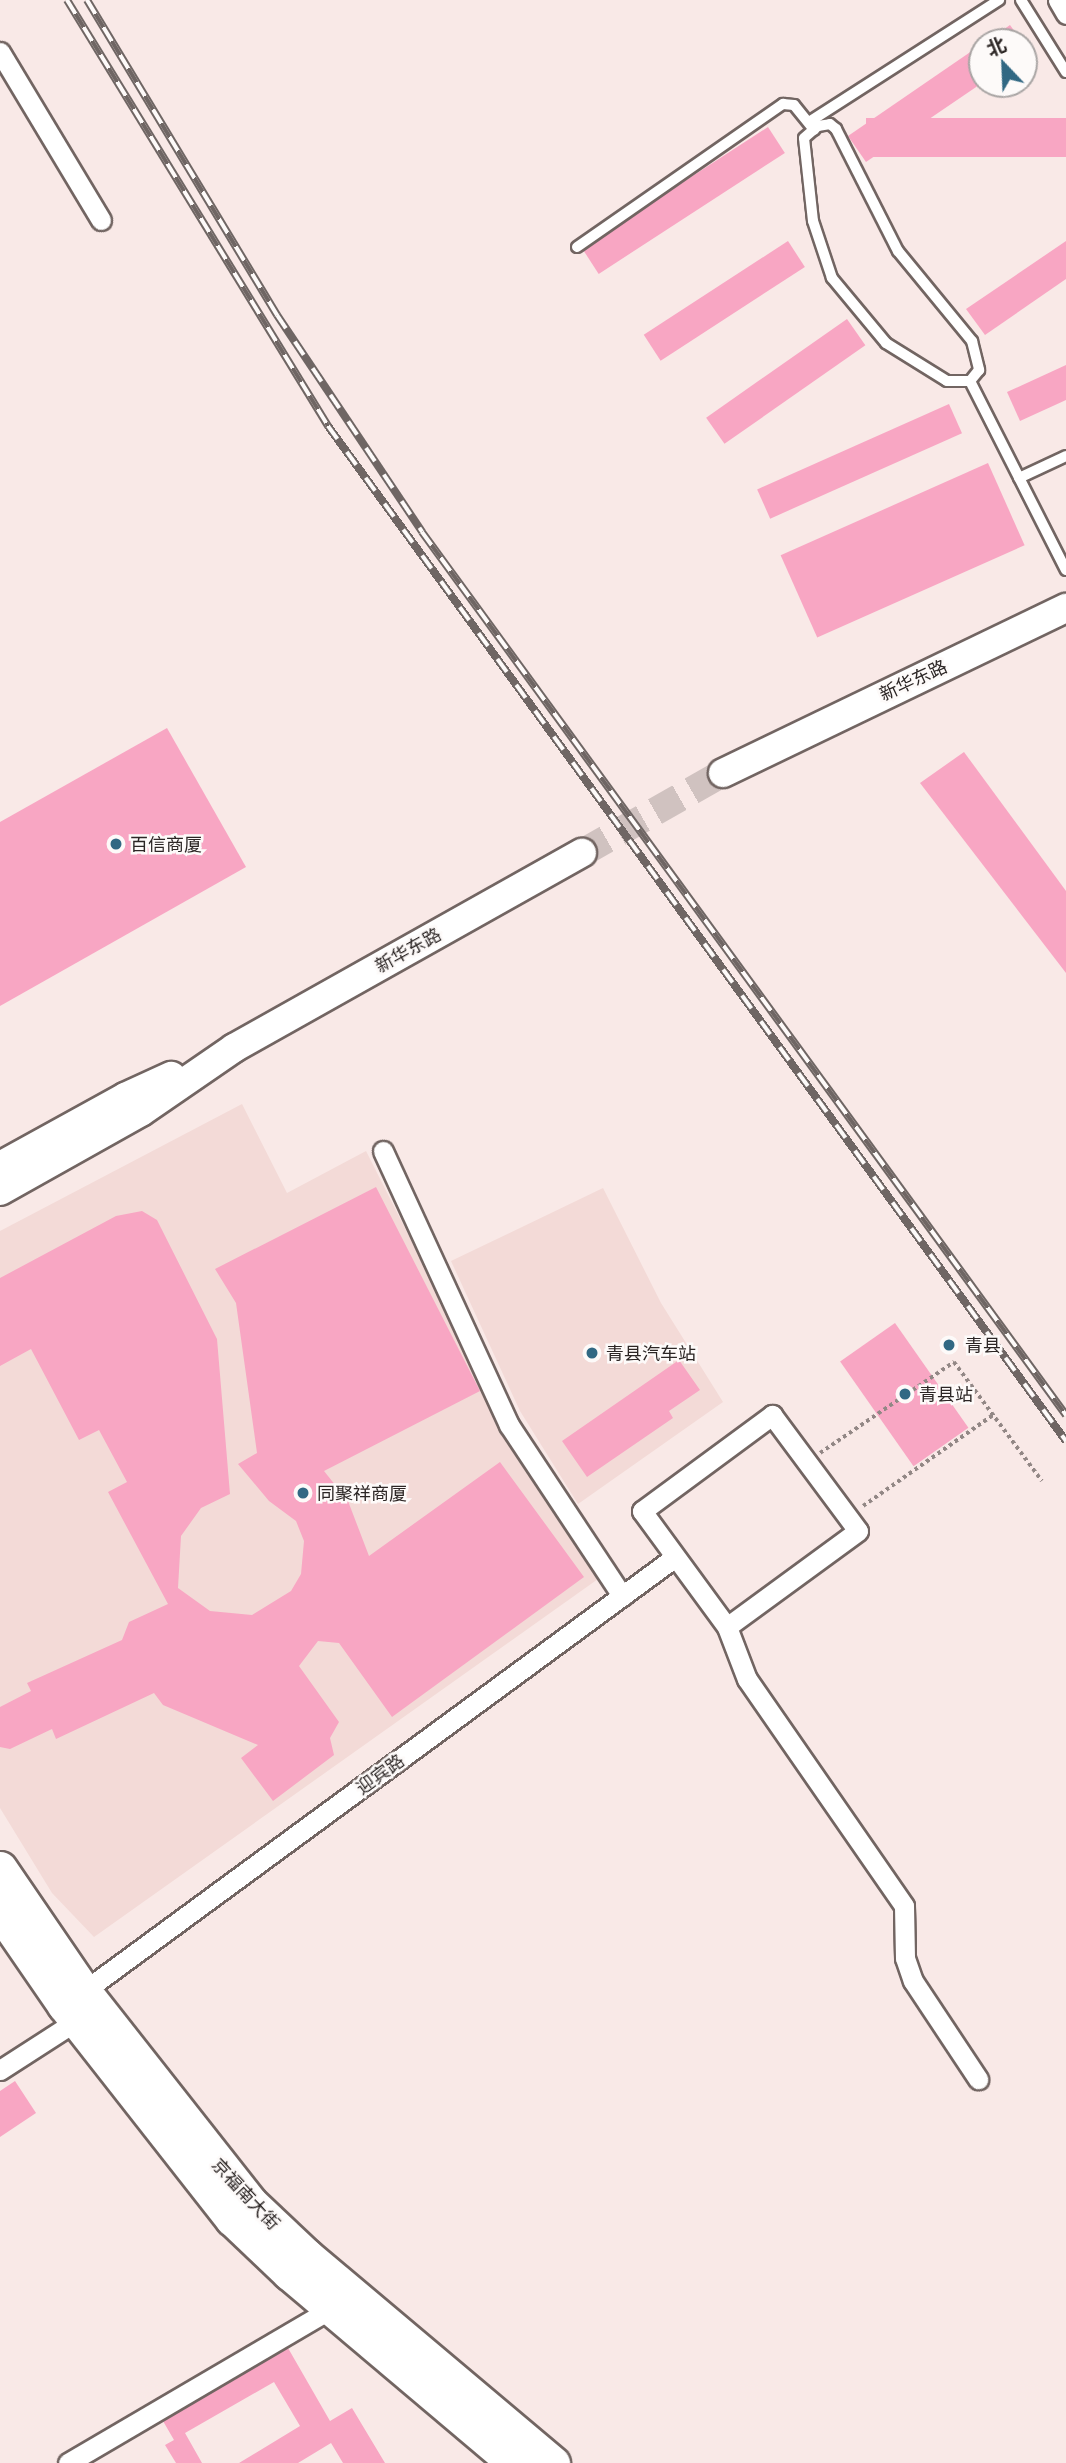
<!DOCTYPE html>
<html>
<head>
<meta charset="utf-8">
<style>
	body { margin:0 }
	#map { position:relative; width:1066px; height:2463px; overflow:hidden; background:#f9e9e7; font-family:Literata,"Noto Sans SC",serif }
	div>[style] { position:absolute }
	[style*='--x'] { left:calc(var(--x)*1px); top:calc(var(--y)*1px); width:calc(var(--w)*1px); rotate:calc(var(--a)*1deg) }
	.built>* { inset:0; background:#f3dad7 }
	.building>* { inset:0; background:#f8a6c3; transform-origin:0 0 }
	.secondary-tunnel>* { height:28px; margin-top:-14px; transform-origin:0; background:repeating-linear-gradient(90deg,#d0c2c0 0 28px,transparent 0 42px) }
	.path>* { height:3.5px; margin-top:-1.75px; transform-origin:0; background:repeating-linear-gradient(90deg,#928785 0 3.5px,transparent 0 7px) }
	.roads { filter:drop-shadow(2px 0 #726562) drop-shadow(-2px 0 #726562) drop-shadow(0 2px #726562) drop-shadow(0 -2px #726562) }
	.service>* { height:10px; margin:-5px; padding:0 5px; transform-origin:5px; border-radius:5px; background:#fff }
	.minor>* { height:19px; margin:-9.5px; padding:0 9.5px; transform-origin:9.5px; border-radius:9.5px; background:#fff }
	.secondary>* { height:28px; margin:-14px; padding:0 14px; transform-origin:14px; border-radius:14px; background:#fff }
	.trunk>* { height:33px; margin:-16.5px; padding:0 16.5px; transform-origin:16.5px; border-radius:16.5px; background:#fff }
	.rail>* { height:8px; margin-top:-4px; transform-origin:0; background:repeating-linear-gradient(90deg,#fdfaf9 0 16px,#6f6664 0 32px); box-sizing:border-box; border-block:2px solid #6f6664 }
	.dots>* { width:19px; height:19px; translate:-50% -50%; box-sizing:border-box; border:4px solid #fdfaf9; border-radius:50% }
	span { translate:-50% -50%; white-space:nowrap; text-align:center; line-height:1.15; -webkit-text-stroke:5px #fdfaf9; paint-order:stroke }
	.street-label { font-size:18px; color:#2c2625 }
	.poi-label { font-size:18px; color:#2c2625 }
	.left { translate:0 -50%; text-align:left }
	.north { position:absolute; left:968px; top:28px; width:70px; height:70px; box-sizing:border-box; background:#fdfaf9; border:2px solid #a9a5a4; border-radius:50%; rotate:337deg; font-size:19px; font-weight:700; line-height:28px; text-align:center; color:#2c2625 }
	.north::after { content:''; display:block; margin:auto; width:24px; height:32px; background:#316883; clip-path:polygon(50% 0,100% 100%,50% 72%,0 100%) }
</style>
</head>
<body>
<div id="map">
	<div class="built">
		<i style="clip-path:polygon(242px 1104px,287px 1193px,366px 1151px,506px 1428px,598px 1579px,94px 1937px,52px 1893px,0 1808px,0 1231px)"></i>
		<i style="clip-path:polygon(603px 1188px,661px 1303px,723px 1402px,578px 1504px,520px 1411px,451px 1261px)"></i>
	</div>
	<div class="building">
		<i style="clip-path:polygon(1010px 25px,1022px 42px,986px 42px)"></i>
		<i style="clip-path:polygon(982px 44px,982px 83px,866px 162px,848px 136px)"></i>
		<i style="left:1066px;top:118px;width:39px;height:200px;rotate:90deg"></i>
		<i style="left:768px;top:127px;width:31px;height:222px;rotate:57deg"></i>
		<i style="left:788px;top:241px;width:31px;height:172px;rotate:57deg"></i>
		<i style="clip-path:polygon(1066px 241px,1066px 279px,985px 335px,966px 309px)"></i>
		<i style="left:847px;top:319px;width:32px;height:172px;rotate:55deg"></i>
		<i style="clip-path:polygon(1066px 365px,1066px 400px,1020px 421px,1007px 392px)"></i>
		<i style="left:949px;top:404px;width:32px;height:210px;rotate:66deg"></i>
		<i style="left:988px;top:463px;width:90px;height:227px;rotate:66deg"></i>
		<i style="clip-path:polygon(167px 728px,246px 867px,0 1006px,0 822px)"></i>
		<i style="clip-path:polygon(964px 752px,1066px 891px,1066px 973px,920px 783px)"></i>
		<i style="clip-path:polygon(376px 1187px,480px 1391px,324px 1471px,348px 1501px,369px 1556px,500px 1462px,584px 1577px,392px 1717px,339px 1643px,318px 1641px,299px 1666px,339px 1722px,330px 1738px,334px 1755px,273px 1801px,241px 1758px,258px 1745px,163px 1705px,154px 1693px,56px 1739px,52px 1729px,10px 1749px,0 1747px,0 1707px,31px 1691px,27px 1683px,122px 1640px,129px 1622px,168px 1604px,108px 1492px,127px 1482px,99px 1430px,79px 1440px,31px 1349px,0 1366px,0 1278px,116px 1216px,142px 1211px,157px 1220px,217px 1339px,230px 1494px,201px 1508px,181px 1536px,178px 1588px,210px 1611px,252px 1615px,291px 1591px,301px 1574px,304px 1541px,296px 1521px,269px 1501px,238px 1464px,257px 1453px,236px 1303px,215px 1269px)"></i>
		<i style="left:895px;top:1323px;width:128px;height:67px;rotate:55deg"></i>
		<i style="clip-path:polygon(679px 1360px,700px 1390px,669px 1411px,673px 1418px,587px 1477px,562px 1441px)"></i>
		<i style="clip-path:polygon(15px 2081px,36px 2113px,0 2137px,0 2091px)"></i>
		<i style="clip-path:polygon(288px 2348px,330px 2421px,352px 2408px,385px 2463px,343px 2463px,331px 2443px,298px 2463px,239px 2463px,300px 2426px,274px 2382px,185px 2433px,202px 2463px,176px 2463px,165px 2445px,174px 2440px,163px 2421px)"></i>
	</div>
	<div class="secondary-tunnel">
		<i style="--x:582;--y:853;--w:162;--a:-29.6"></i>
	</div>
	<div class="path">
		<i style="--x:820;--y:1453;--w:162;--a:-34.2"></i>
		<i style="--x:954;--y:1362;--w:148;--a:53.5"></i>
		<i style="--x:863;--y:1506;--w:159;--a:-35"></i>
	</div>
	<div class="roads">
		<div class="service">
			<i style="--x:1021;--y:0;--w:85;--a:58"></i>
			<i style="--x:809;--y:122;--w:226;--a:-32.7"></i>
			<i style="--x:830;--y:124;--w:8;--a:40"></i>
			<i style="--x:836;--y:129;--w:137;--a:63.1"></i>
			<i style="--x:898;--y:251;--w:117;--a:50.6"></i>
			<i style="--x:972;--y:341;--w:30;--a:76"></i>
			<i style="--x:979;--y:370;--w:14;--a:129"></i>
			<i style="--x:970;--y:381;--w:23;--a:180"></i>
			<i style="--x:947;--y:381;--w:72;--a:-148.1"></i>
			<i style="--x:886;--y:343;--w:85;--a:-129.7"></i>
			<i style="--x:832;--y:278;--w:60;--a:-108.4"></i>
			<i style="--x:813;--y:221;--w:83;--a:-96.2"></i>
			<i style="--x:804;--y:138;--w:18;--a:-41"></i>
			<i style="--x:818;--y:126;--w:12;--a:-9"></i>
			<i style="--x:577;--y:247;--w:251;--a:-34.8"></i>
			<i style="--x:783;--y:104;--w:11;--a:5"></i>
			<i style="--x:794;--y:105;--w:32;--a:51"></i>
			<i style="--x:970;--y:381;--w:212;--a:63.1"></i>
			<i style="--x:1019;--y:478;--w:52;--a:-25.1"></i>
		</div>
		<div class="minor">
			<i style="--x:1058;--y:0;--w:16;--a:60"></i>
			<i style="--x:0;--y:52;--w:196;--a:59"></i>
			<i style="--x:383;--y:1151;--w:302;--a:65.3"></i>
			<i style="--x:509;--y:1425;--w:205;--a:56.5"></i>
			<i style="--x:772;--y:1415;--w:144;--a:53.4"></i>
			<i style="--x:858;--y:1531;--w:162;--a:143.8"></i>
			<i style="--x:727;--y:1627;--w:144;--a:-126.2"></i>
			<i style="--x:642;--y:1511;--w:162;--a:-36.4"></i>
			<i style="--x:727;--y:1627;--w:56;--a:69"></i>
			<i style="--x:747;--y:1679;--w:276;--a:55.3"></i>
			<i style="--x:904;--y:1906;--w:52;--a:88.9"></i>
			<i style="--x:905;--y:1958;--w:24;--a:71"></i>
			<i style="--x:913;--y:1981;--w:118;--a:56.4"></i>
			<i style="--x:84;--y:1991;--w:733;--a:-36.29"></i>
			<i style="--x:0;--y:2070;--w:90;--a:-32.8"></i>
			<i style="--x:68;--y:2463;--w:305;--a:-30.4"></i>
		</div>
		<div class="secondary">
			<i style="--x:723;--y:773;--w:381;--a:-25.7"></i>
			<i style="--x:0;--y:1166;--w:143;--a:-28.9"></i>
			<i style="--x:125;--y:1097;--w:51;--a:-24.5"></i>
			<i style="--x:0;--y:1191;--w:162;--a:-29.3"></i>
			<i style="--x:141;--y:1112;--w:113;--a:-34.5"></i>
			<i style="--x:234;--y:1048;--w:399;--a:-29.3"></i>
		</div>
		<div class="trunk">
			<i style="--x:0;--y:1868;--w:149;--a:55.7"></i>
			<i style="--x:84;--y:1991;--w:268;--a:51.8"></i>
			<i style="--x:250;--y:2202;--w:77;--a:43.4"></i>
			<i style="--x:306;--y:2255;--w:323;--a:40.1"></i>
			<i style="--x:0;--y:1912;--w:113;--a:55.5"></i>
			<i style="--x:64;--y:2005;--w:272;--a:51.9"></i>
			<i style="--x:232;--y:2219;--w:79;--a:43.5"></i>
			<i style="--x:289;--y:2273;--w:294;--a:40.2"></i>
		</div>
	</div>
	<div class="rail">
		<i style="--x:67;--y:0;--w:500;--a:58.5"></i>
		<i style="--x:328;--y:426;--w:1255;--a:53.98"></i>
		<i style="--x:87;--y:0;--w:368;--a:58.9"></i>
		<i style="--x:277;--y:315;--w:261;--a:56.2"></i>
		<i style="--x:422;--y:532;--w:1093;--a:53.9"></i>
	</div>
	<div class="dots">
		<i style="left:116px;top:844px;background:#316883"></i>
		<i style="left:949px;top:1345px;background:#316883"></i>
		<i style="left:592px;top:1353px;background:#316883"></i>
		<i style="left:905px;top:1394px;background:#316883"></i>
		<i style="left:303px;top:1493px;background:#316883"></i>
	</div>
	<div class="street-label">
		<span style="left:913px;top:680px;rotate:-25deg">新华东路</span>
		<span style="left:408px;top:950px;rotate:-29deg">新华东路</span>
		<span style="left:380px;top:1774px;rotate:-36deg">迎宾路</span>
		<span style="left:246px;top:2194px;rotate:47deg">京福南大街</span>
	</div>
	<div class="poi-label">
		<span class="left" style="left:130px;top:844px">百信商厦</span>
		<span class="left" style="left:965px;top:1345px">青县</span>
		<span class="left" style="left:606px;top:1353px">青县汽车站</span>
		<span class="left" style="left:919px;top:1394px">青县站</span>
		<span class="left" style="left:317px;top:1493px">同聚祥商厦</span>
	</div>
	<div class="north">北</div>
</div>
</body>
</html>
